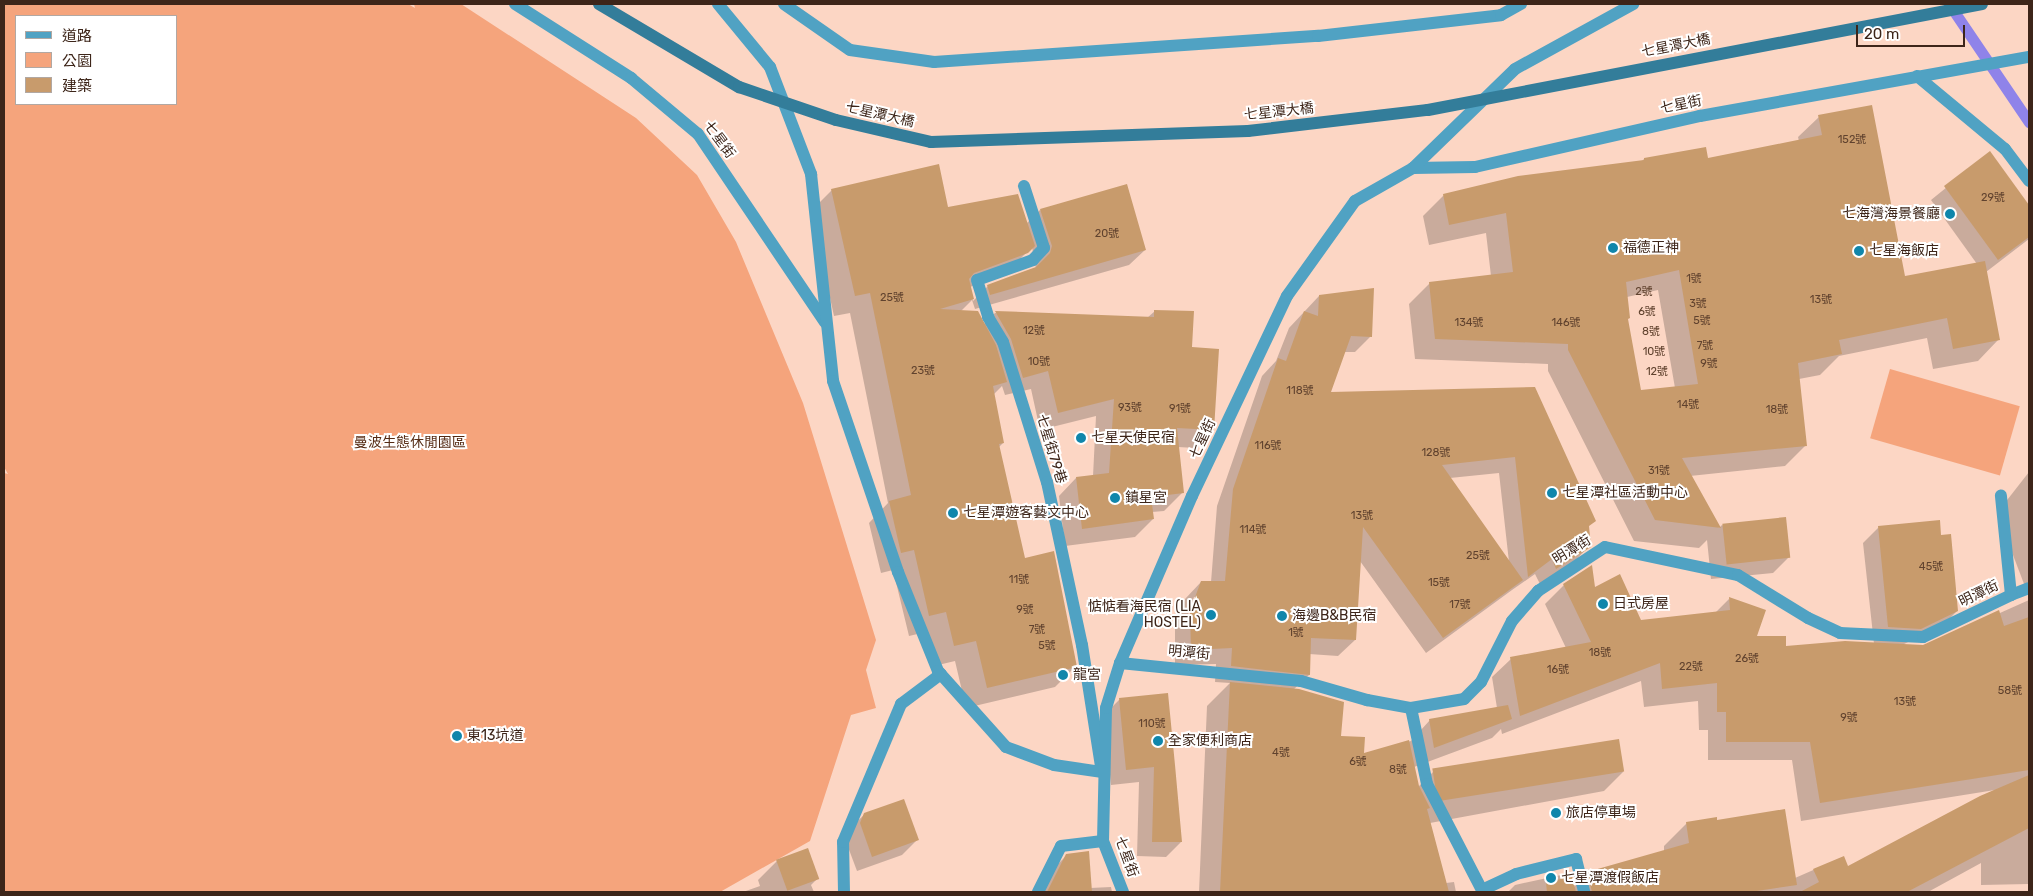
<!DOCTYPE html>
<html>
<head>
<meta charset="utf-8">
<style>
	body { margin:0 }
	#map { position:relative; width:2033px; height:896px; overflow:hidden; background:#fcd6c4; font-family:Rubik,"Noto Sans TC",sans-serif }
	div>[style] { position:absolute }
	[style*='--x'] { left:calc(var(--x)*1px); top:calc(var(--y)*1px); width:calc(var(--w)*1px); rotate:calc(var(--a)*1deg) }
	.green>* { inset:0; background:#f5a47c; transform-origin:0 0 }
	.shadow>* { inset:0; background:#0003 }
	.stream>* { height:11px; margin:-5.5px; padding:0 5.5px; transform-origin:5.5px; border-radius:5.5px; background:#8f83e9 }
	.building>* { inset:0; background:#c89b6c; transform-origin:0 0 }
	.service>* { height:12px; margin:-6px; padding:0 6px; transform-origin:6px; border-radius:6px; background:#50a2c3 }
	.minor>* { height:12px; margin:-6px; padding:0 6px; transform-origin:6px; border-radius:6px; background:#50a2c3 }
	.secondary-bridge>* { height:12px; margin:-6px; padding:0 6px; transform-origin:6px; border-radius:6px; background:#337d9a }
	.dots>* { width:14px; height:14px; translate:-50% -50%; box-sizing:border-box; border:2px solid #fff; border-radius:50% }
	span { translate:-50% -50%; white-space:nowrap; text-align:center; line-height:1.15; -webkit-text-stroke:4px #fff; paint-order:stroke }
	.number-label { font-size:11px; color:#60422e }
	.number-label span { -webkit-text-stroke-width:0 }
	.street-label { font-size:14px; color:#3d2519 }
	.poi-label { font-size:14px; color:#3d2519 }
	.right { translate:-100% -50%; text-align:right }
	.left { translate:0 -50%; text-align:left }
	.park-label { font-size:14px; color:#552b14 }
	.frame { position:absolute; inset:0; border:5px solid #3d2519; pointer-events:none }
	.legend { position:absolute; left:15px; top:15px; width:162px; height:90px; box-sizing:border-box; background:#fff; border:1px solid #b1a8a3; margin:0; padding:6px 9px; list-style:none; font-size:15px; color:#3d2519 }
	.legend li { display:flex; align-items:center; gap:10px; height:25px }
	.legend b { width:25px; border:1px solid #b1a8a3 }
	.scale { position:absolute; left:1856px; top:25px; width:109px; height:22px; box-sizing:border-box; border:2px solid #3d2519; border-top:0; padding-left:6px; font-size:15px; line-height:18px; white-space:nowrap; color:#3d2519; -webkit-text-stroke:4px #fff; paint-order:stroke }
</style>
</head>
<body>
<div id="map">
	<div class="green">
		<i style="clip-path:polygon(evenodd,4px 4px,408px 4px,415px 8px,414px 4px,461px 4px,636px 118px,697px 175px,736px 242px,803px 403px,876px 640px,866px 670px,876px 708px,851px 715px,810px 841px,720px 892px,4px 892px,4px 473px,8px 474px,4px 467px,4px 4px,16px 16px,176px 16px,176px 104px,16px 104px,16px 16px)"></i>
		<i style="left:1890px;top:369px;width:135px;height:72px;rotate:16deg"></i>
	</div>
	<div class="shadow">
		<i style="clip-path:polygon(evenodd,1819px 117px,1904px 277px,1977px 264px,1931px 200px,1989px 153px,2029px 216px,2029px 239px,1986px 272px,1998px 340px,1978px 361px,1933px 369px,1927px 338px,1839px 356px,1820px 375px,1799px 379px,1806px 445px,1785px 466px,1690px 476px,1719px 528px,1722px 525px,1788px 558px,1773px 573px,1711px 579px,1707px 540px,1699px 548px,1634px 541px,1548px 371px,1548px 364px,1415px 359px,1409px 304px,1430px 283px,1491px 276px,1486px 233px,1429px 245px,1423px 216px,1444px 195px,1641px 162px,1644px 159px,1707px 159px,1799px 141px,1798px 137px,1819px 117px,1658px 290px,1675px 388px,1640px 391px,1627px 320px,1627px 297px,1658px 290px)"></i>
		<i style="clip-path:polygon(evenodd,832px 190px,1026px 224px,1040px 210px,1145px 250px,1129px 265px,975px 309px,972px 300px,961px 311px,983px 325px,995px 313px,1147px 318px,1155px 311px,1190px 348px,1213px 430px,1195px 448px,1178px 447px,1182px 493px,1164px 511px,1152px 512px,1153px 519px,1135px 537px,1065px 546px,1059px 496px,1076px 478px,1093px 476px,1096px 416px,1040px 430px,1031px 389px,1005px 395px,1002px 386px,993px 395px,1003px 443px,998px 448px,1024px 560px,1076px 666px,1055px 687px,966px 708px,955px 661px,934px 666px,926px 632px,909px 636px,893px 570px,881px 573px,869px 523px,888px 503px,850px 313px,834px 316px,811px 211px,832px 190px,1032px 247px,1036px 269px,988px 286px,973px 301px,970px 287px,1006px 273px,1032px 247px)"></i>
		<i style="clip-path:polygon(evenodd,1319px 296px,1371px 336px,1355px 352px,1344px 352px,1329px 394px,1534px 389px,1587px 527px,1589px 546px,1573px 563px,1540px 584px,1535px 574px,1512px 590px,1426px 653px,1360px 561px,1355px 640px,1338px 656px,1309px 654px,1309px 675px,1293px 690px,1340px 737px,1363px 754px,1411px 741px,1430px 720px,1497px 708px,1492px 677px,1511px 659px,1566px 648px,1545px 604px,1564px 585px,1594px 589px,1641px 622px,1715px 613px,1729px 599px,1755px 638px,1785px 647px,1874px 644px,1863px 543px,1879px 527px,1940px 536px,1957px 611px,1942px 626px,1902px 645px,1926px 646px,2029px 600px,2029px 884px,1981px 885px,1981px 863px,1928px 892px,1508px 892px,1515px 885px,1561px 875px,1562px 880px,1574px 887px,1588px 873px,1664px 851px,1664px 846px,1687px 823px,1716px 822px,1795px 878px,1843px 857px,1847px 868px,1995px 790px,1801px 821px,1792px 760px,1708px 760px,1708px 730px,1699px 730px,1698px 701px,1644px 707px,1641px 681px,1502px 734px,1501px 729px,1492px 738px,1414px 767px,1418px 787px,1433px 772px,1618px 740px,1623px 772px,1604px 791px,1430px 823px,1446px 883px,1454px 882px,1456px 892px,1199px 892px,1207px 706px,1230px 683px,1215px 682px,1216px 664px,1175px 665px,1175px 629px,1185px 599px,1201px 582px,1211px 582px,1217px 506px,1262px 376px,1276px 361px,1289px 328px,1319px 296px,1499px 473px,1509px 562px,1450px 478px,1499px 473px,1319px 296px,1194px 597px,1197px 597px,1189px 618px,1187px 617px,1194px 597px)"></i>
		<i style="clip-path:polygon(2029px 472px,2029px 597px,1997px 513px)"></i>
		<i style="clip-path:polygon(1167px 695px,1181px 842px,1166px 857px,1137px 856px,1139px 782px,1111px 785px,1104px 715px,1119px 700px)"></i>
		<i style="clip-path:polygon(865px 814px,917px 840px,902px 855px,857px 871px,845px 839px,849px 829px)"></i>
		<i style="clip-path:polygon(1067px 855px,1090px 888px,1111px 887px,1112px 892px,1037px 892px,1045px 877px)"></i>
		<i style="clip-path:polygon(777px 861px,817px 879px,811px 885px,814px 892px,743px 892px,760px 886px,758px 880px)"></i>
	</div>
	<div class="stream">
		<i style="--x:1949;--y:4;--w:143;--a:55.9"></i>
	</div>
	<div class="building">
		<i style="clip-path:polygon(evenodd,1872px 105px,1905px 276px,1985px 261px,2000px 340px,1953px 349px,1947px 318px,1839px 340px,1842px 354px,1798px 363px,1807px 446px,1682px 458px,1721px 528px,1655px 520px,1568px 350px,1568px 344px,1435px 339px,1429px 282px,1513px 272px,1506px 213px,1449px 225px,1443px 194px,1518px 176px,1644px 160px,1644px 158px,1706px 147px,1708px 158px,1822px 135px,1818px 115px,1872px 105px,1679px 270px,1698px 384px,1641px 390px,1628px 319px,1630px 318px,1626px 282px,1679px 270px)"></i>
		<i style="clip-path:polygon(1990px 151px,2029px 205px,2029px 237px,1998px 260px,1944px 186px)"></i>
		<i style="clip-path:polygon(939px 164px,948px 207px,1018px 194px,1035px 246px,1028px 253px,974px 273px,969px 279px,974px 299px,940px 309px,978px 311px,996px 345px,1007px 382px,993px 386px,1004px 443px,999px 444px,1025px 558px,1054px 551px,1077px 667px,987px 688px,976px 641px,954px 646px,946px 612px,929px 616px,914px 550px,901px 553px,889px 501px,911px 495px,870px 293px,855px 296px,831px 189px)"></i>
		<i style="clip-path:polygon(1127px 184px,1146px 250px,990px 295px,987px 285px,1036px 267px,1050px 253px,1052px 246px,1040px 209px)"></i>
		<i style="clip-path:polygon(1374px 288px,1372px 337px,1351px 336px,1331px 392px,1535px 387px,1596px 521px,1589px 526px,1591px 547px,1556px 569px,1552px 559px,1528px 577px,1515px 457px,1442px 465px,1523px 580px,1443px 638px,1363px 527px,1356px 640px,1311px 638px,1310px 675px,1231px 666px,1232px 648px,1191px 650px,1190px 611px,1201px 581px,1225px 581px,1233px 489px,1278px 358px,1286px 361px,1304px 311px,1318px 316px,1319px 295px)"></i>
		<i style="clip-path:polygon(1154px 310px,1194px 311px,1192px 347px,1219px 349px,1214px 430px,1177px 428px,1184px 493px,1151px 497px,1154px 519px,1082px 529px,1076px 477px,1109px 473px,1114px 399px,1058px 413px,1048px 371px,1023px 378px,1011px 339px,995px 311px,1154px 317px)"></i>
		<i style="left:1786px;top:517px;width:41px;height:64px;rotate:84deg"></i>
		<i style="clip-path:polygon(1940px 520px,1941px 535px,1951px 534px,1958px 611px,1921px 629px,1888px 627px,1878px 526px)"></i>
		<i style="clip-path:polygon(1592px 565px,1595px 587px,1620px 574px,1641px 620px,1730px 610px,1729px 597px,1766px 610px,1757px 636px,1786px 636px,1786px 646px,1845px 641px,1923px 645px,1999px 610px,2004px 626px,2029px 617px,2029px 770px,1820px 803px,1810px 742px,1726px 742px,1726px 712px,1717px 712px,1717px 683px,1662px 689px,1660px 663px,1520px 716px,1510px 657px,1591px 642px,1563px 584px)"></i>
		<i style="clip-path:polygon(1230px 682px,1299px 689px,1344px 702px,1341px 736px,1365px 737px,1364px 753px,1409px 740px,1419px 786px,1430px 808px,1427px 809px,1449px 892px,1220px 892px)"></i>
		<i style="clip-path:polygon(1168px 693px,1175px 765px,1182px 842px,1152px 842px,1154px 767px,1126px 770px,1119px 698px)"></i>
		<i style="clip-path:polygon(1508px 705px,1512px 719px,1434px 748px,1429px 719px)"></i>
		<i style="left:1619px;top:739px;width:33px;height:189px;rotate:81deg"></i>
		<i style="clip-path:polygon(2029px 775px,2029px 828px,1907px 892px,1800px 892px,1819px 882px,1813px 869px,1844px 856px,1848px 866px,1980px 796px)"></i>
		<i style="clip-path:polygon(904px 799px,919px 840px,872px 857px,860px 823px,864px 813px)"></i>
		<i style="clip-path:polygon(1785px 809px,1797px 885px,1750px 892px,1592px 892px,1587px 872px,1689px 843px,1686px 822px,1717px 817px,1717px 820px)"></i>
		<i style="left:808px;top:848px;width:33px;height:34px;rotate:70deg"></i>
		<i style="clip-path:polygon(1089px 851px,1092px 892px,1047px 892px,1066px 854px)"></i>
		<i style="clip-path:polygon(1572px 876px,1576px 892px,1547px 892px,1546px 883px)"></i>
	</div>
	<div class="service">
		<i style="--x:784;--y:4;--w:80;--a:34.9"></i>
		<i style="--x:850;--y:50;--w:85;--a:8.1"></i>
		<i style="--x:934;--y:62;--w:385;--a:-3.9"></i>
		<i style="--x:1318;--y:36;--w:184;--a:-6.5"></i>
		<i style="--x:1501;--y:15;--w:23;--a:-29"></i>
		<i style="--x:1024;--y:186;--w:65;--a:72.1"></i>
		<i style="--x:1044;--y:248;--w:16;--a:133"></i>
		<i style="--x:1033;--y:260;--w:59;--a:160.3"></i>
		<i style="--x:977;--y:280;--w:39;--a:73"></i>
		<i style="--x:988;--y:317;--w:29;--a:59"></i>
		<i style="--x:1003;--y:342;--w:147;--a:72.6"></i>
		<i style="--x:1047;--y:482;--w:167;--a:77.9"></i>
		<i style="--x:1082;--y:645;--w:123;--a:81.1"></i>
		<i style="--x:844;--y:892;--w:50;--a:-91.1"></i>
		<i style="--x:843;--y:842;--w:150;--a:-67.2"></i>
		<i style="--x:901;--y:704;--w:50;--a:-36.9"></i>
		<i style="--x:1038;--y:892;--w:51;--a:-63.4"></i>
		<i style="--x:1061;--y:846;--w:42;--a:-6.8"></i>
	</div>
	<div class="minor">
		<i style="--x:515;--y:4;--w:138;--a:32.5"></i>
		<i style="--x:631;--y:78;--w:87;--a:39.9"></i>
		<i style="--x:698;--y:134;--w:227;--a:56"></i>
		<i style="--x:718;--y:4;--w:82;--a:50.5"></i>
		<i style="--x:770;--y:67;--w:115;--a:69"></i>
		<i style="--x:811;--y:174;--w:208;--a:83.9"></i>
		<i style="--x:833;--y:381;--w:202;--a:71.2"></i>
		<i style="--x:898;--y:572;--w:107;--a:68"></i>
		<i style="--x:938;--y:671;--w:102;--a:48.2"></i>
		<i style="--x:1006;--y:747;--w:51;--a:20.6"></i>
		<i style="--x:1054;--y:765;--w:49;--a:8.3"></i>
		<i style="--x:1917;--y:76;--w:114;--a:39.7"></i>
		<i style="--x:2005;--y:149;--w:40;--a:53"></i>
		<i style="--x:1413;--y:168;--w:62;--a:-0.9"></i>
		<i style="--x:1475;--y:167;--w:231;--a:-12.8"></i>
		<i style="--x:1700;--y:116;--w:334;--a:-10.2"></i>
		<i style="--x:2011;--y:595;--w:19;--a:-21"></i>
		<i style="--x:1120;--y:663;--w:182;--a:5.7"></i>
		<i style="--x:1301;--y:681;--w:69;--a:16.1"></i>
		<i style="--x:1367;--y:700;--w:45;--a:10.3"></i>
		<i style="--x:1411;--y:708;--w:54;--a:-9.6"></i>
		<i style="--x:1464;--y:699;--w:24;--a:-45"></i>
		<i style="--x:1481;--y:682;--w:68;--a:-63.1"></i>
		<i style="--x:1512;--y:621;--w:40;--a:-49"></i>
		<i style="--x:1538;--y:591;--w:80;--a:-33.3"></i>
		<i style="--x:1605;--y:547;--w:136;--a:11.9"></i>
		<i style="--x:1738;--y:575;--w:82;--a:31.6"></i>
		<i style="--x:1808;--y:618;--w:35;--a:25"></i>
		<i style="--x:1840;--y:633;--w:83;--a:2.8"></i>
		<i style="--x:1923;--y:637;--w:98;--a:-25.5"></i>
		<i style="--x:2011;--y:595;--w:100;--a:-95.8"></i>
		<i style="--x:1411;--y:708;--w:78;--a:78.1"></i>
		<i style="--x:1427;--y:784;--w:119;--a:62.6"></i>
		<i style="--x:1482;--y:890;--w:38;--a:-25"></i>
		<i style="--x:1516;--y:874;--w:62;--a:-14"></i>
		<i style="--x:1576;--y:859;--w:34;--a:76"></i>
		<i style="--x:1123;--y:892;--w:55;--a:-111.4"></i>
		<i style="--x:1103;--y:841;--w:133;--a:-88.7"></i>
		<i style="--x:1106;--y:708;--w:47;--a:-72.7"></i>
		<i style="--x:1120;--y:663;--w:182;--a:-66.7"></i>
		<i style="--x:1192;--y:496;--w:221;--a:-64.6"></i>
		<i style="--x:1287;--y:296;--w:117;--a:-54.4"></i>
		<i style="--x:1355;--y:201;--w:67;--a:-29.6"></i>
		<i style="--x:1413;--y:168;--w:142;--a:-44.1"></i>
		<i style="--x:1515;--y:69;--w:135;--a:-28.8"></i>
	</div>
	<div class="secondary-bridge">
		<i style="--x:599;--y:4;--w:163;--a:30.7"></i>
		<i style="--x:739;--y:87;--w:102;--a:18.8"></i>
		<i style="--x:836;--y:120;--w:98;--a:13"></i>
		<i style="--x:931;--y:142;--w:317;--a:-2"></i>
		<i style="--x:1248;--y:131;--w:181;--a:-6.7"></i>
		<i style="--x:1428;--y:110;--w:564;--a:-10.83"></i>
	</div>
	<div class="dots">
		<i style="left:1950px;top:214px;background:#1086ab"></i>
		<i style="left:1613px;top:248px;background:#1086ab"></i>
		<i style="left:1859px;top:251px;background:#1086ab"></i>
		<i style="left:1081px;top:438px;background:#1086ab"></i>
		<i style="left:1552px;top:493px;background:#1086ab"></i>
		<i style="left:1115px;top:498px;background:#1086ab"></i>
		<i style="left:953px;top:513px;background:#1086ab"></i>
		<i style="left:1603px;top:604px;background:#1086ab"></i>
		<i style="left:1211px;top:615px;background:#1086ab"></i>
		<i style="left:1282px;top:616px;background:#1086ab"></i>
		<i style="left:1063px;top:675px;background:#1086ab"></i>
		<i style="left:457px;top:736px;background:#1086ab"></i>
		<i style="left:1158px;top:741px;background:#1086ab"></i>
		<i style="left:1556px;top:813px;background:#1086ab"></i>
		<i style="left:1551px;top:878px;background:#1086ab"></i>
	</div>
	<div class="number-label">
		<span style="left:1852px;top:140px">152號</span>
		<span style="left:1993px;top:198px">29號</span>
		<span style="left:1107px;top:234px">20號</span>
		<span style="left:1694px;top:279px">1號</span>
		<span style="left:1644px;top:292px">2號</span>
		<span style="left:892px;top:298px">25號</span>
		<span style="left:1821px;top:300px">13號</span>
		<span style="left:1698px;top:304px">3號</span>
		<span style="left:1647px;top:312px">6號</span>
		<span style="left:1702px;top:321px">5號</span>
		<span style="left:1469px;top:323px">134號</span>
		<span style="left:1566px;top:323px">146號</span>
		<span style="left:1034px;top:331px">12號</span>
		<span style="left:1651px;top:332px">8號</span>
		<span style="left:1705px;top:346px">7號</span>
		<span style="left:1654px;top:352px">10號</span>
		<span style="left:1039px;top:362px">10號</span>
		<span style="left:1709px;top:364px">9號</span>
		<span style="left:923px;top:371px">23號</span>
		<span style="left:1657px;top:372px">12號</span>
		<span style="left:1300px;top:391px">118號</span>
		<span style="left:1688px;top:405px">14號</span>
		<span style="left:1130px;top:408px">93號</span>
		<span style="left:1180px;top:409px">91號</span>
		<span style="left:1777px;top:410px">18號</span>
		<span style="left:1268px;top:446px">116號</span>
		<span style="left:1436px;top:453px">128號</span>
		<span style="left:1659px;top:471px">31號</span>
		<span style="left:1362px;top:516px">13號</span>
		<span style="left:1253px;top:530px">114號</span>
		<span style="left:1478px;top:556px">25號</span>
		<span style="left:1931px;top:567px">45號</span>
		<span style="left:1019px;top:580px">11號</span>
		<span style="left:1439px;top:583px">15號</span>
		<span style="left:1460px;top:605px">17號</span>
		<span style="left:1025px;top:610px">9號</span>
		<span style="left:1037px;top:630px">7號</span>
		<span style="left:1296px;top:633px">1號</span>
		<span style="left:1047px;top:646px">5號</span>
		<span style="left:1600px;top:653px">18號</span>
		<span style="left:1747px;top:659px">26號</span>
		<span style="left:1691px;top:667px">22號</span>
		<span style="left:1558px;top:670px">16號</span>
		<span style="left:2010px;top:691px">58號</span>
		<span style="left:1905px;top:702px">13號</span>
		<span style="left:1849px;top:718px">9號</span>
		<span style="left:1152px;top:724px">110號</span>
		<span style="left:1281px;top:753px">4號</span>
		<span style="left:1358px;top:762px">6號</span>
		<span style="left:1398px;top:770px">8號</span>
	</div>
	<div class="street-label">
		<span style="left:1676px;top:46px;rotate:-11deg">七星潭大橋</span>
		<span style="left:1681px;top:105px;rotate:-12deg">七星街</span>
		<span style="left:1279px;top:112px;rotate:-6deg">七星潭大橋</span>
		<span style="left:880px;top:115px;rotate:13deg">七星潭大橋</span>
		<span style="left:719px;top:140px;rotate:53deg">七星街</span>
		<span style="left:1203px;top:439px;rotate:-65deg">七星街</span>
		<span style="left:1051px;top:449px;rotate:73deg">七星街79巷</span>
		<span style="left:1572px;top:550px;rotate:-32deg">明潭街</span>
		<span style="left:1979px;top:594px;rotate:-26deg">明潭街</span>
		<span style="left:1189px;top:653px;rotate:5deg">明潭街</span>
		<span style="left:1126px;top:857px;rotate:70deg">七星街</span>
	</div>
	<div class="poi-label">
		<span class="right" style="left:1940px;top:214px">七海灣海景餐廳</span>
		<span class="left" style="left:1623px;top:248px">福德正神</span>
		<span class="left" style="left:1869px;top:251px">七星海飯店</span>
		<span class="left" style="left:1091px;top:438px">七星天使民宿</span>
		<span class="left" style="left:1562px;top:493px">七星潭社區活動中心</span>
		<span class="left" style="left:1125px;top:498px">鎮星宮</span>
		<span class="left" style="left:963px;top:513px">七星潭遊客藝文中心</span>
		<span class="left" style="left:1613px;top:604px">日式房屋</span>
		<span class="right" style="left:1201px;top:615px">惦惦看海民宿 (LIA<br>HOSTEL)</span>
		<span class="left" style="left:1292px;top:616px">海邊B&amp;B民宿</span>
		<span class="left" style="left:1073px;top:675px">龍宮</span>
		<span class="left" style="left:467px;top:736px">東13坑道</span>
		<span class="left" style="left:1168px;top:741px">全家便利商店</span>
		<span class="left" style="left:1566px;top:813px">旅店停車場</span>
		<span class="left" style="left:1561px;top:878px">七星潭渡假飯店</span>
	</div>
	<div class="park-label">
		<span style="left:410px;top:443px">曼波生態休閒園區</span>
	</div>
	<div class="frame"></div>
	<ul class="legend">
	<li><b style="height:6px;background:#50a2c3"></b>道路</li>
	<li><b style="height:14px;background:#f5a47c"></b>公園</li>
	<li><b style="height:14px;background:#c89b6c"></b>建築</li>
	</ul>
	<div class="scale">20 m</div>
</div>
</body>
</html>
